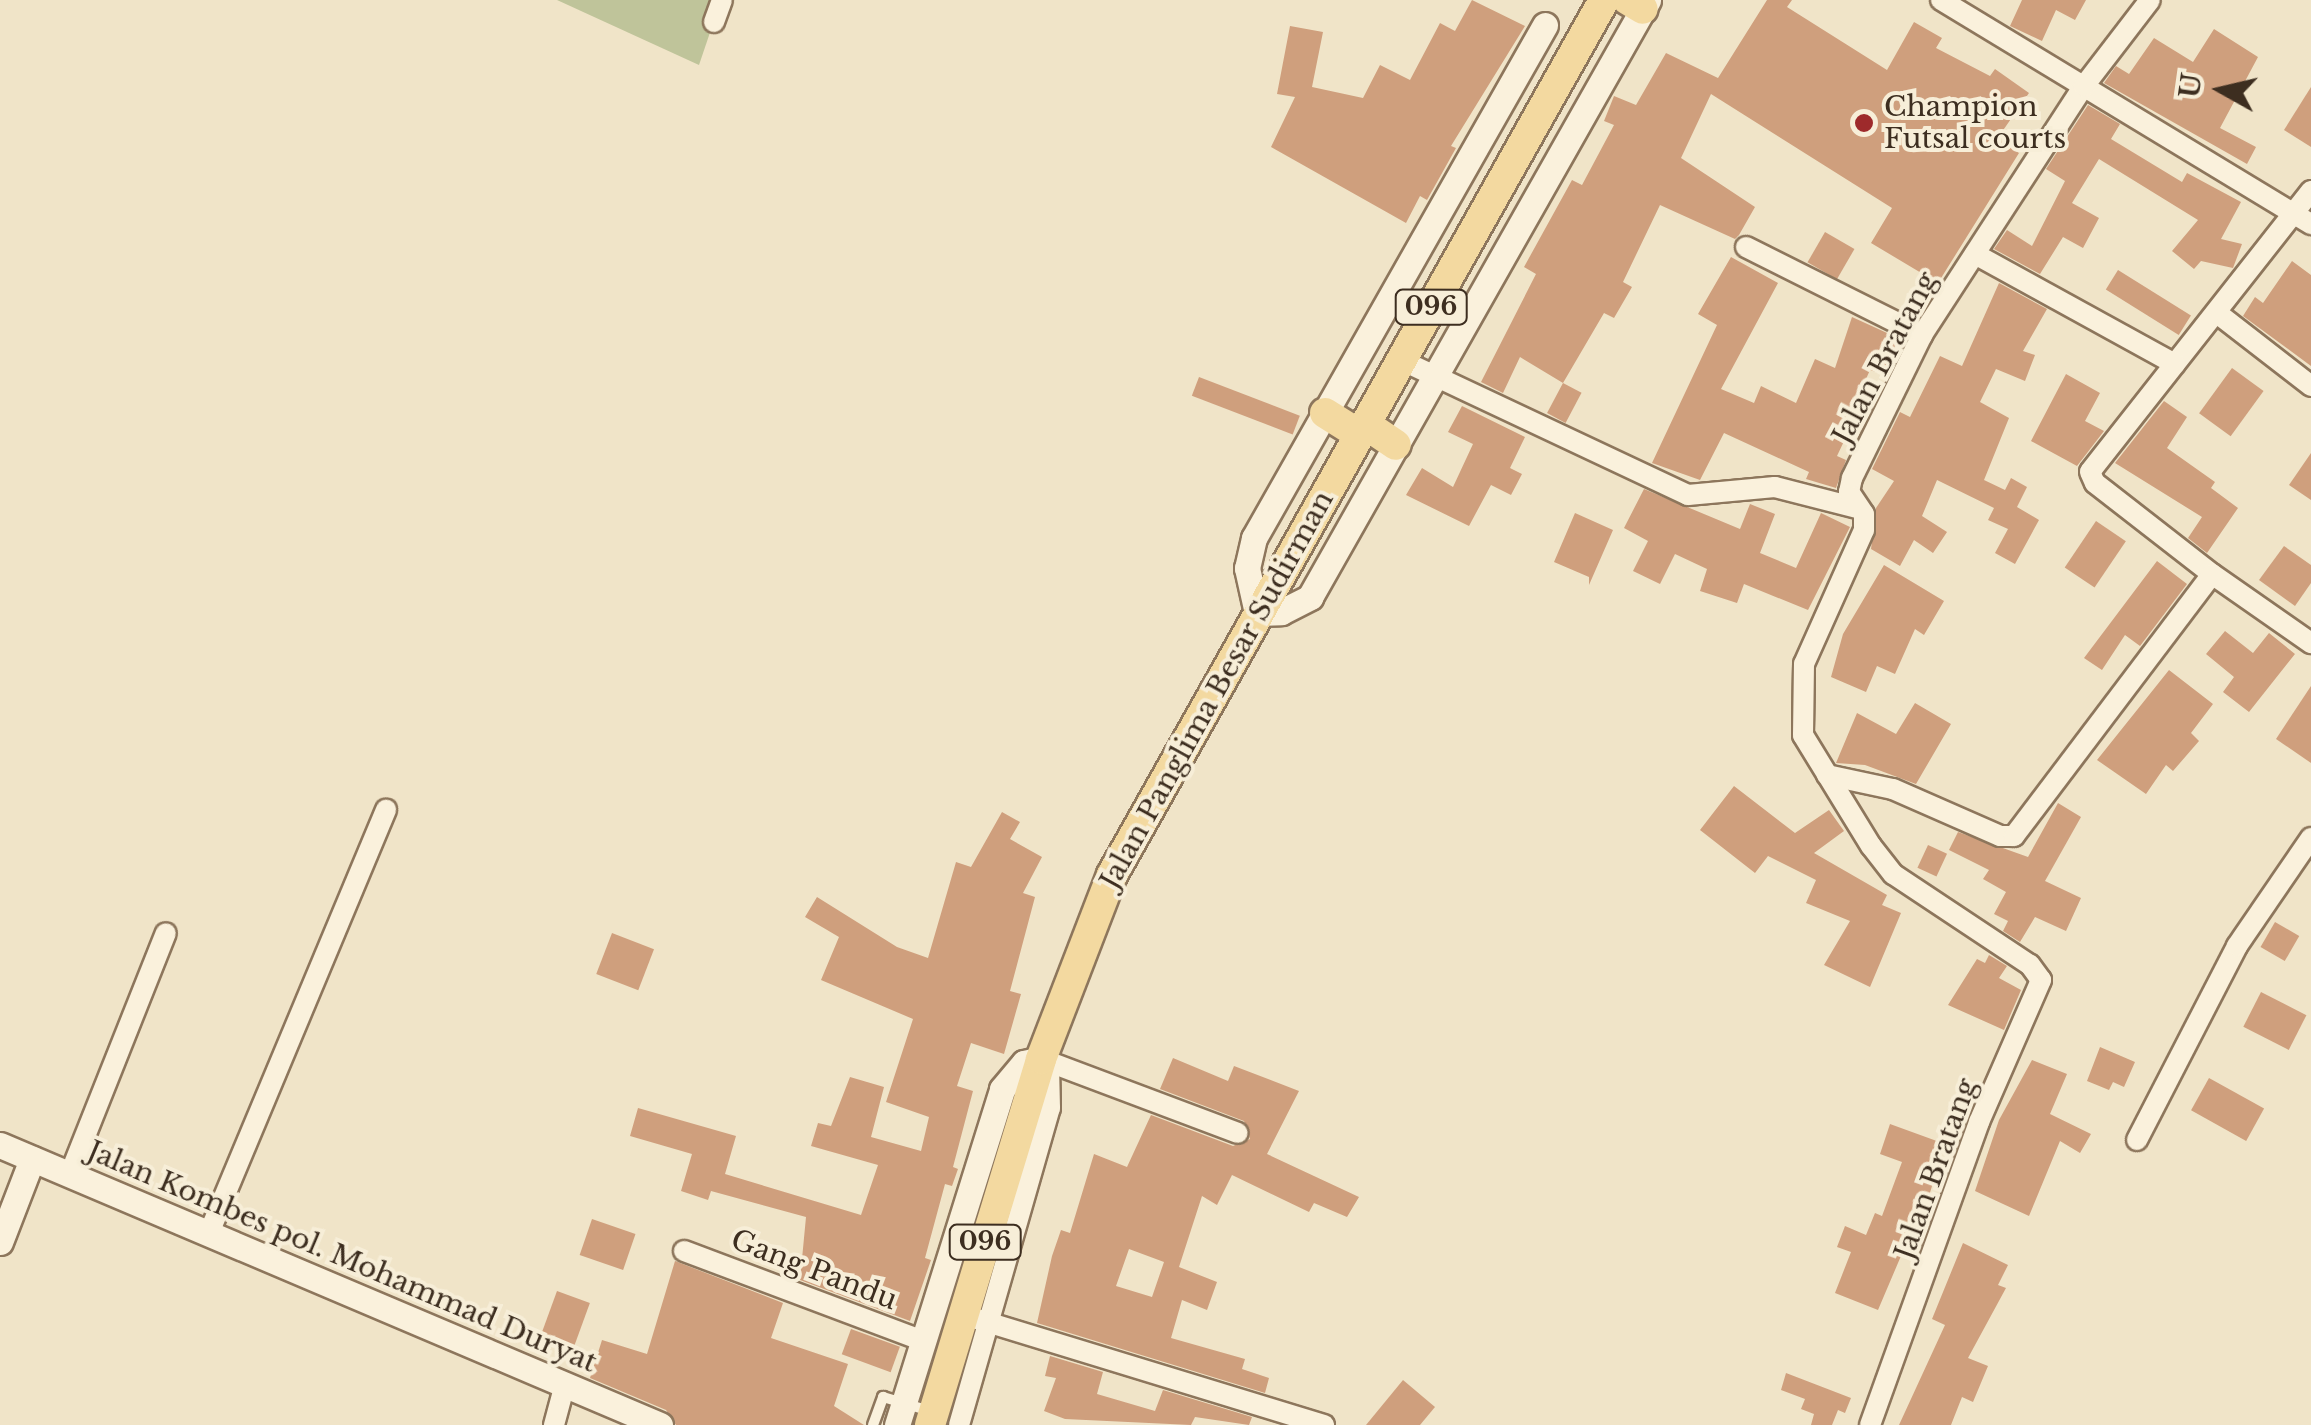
<!DOCTYPE html>
<html>
<head>
<meta charset="utf-8">
<style>
	body { margin:0 }
	#map { position:relative; width:2311px; height:1425px; overflow:hidden; background:#f0e4c8; font-family:"Libre Baskerville",serif }
	div>[style] { position:absolute }
	[style*='--x'] { left:calc(var(--x)*1px); top:calc(var(--y)*1px); width:calc(var(--w)*1px); rotate:calc(var(--a)*1deg) }
	.cemetery>* { inset:0; background:#bfc49a }
	.building>* { inset:0; background:#cf9f7d; transform-origin:0 0 }
	.roads { filter:drop-shadow(2px 0 #8d765c) drop-shadow(-2px 0 #8d765c) drop-shadow(0 2px #8d765c) drop-shadow(0 -2px #8d765c) }
	.service>* { height:10px; margin:-5px; padding:0 5px; transform-origin:5px; border-radius:5px; background:#faf1dc }
	.minor>* { height:20px; margin:-10px; padding:0 10px; transform-origin:10px; border-radius:10px; background:#faf1dc }
	.tertiary>* { height:25px; margin:-12.5px; padding:0 12.5px; transform-origin:12.5px; border-radius:12.5px; background:#faf1dc }
	.primary>* { height:30px; margin:-15px; padding:0 15px; transform-origin:15px; border-radius:15px; background:#f3d9a0 }
	.dots>* { width:28px; height:28px; translate:-50% -50%; box-sizing:border-box; border:5px solid #f7eed8; border-radius:50% }
	span { translate:-50% -50%; white-space:nowrap; text-align:center; line-height:1.15; -webkit-text-stroke:8px #f7eed8; paint-order:stroke }
	.shield-label span { padding:2px 8px; background:#f7eed8; border:2px solid; border-radius:8px; -webkit-text-stroke-width:0 }
	.shield-label { font-size:25px; color:#3d2e20; font-weight:700 }
	.poi-label { font-size:28px; color:#3d2e20 }
	.left { translate:0 -50%; text-align:left }
	.street-label { font-size:28px; color:#3d2e20 }
	.north { position:absolute; left:2171px; top:40px; width:100px; height:100px; -webkit-text-stroke:8px #f7eed8; paint-order:stroke; rotate:278deg; font-size:28px; font-weight:700; line-height:40px; text-align:center; color:#3d2e20 }
	.north::after { content:''; display:block; margin:auto; width:35px; height:45px; background:#3d2e20; clip-path:polygon(50% 0,100% 100%,50% 72%,0 100%) }
</style>
</head>
<body>
<div id="map">
	<div class="cemetery">
		<i style="clip-path:polygon(557px 0,721px 0,699px 65px)"></i>
	</div>
	<div class="building">
		<i style="clip-path:polygon(1472px 0,1525px 26px,1451px 146px,1456px 148px,1427px 200px,1420px 196px,1406px 223px,1271px 147px,1295px 97px,1277px 94px,1290px 26px,1323px 32px,1312px 87px,1363px 98px,1380px 65px,1410px 80px,1440px 23px,1455px 31px)"></i>
		<i style="clip-path:polygon(1767px 0,1792px 0,1787px 7px,1887px 70px,1914px 22px,1942px 38px,1936px 48px,1990px 76px,1995px 69px,2029px 93px,1997px 139px,2019px 153px,1938px 283px,1871px 243px,1892px 208px,1711px 94px,1681px 158px,1755px 207px,1739px 235px,1735px 239px,1660px 205px,1623px 282px,1632px 287px,1614px 318px,1604px 313px,1563px 383px,1520px 357px,1503px 393px,1481px 382px,1536px 274px,1524px 267px,1572px 180px,1582px 185px,1614px 125px,1604px 121px,1614px 96px,1636px 105px,1666px 53px,1718px 78px)"></i>
		<i style="clip-path:polygon(2022px 0,2086px 0,2075px 20px,2056px 10px,2042px 41px,2010px 26px)"></i>
		<i style="clip-path:polygon(2214px 29px,2258px 57px,2220px 128px,2256px 147px,2247px 164px,2104px 83px,2116px 66px,2129px 74px,2154px 38px,2193px 62px)"></i>
		<i style="clip-path:polygon(2311px 87px,2311px 147px,2284px 130px)"></i>
		<i style="clip-path:polygon(2088px 105px,2120px 124px,2111px 139px,2182px 182px,2187px 173px,2241px 202px,2221px 239px,2242px 244px,2233px 268px,2201px 261px,2194px 269px,2172px 251px,2198px 220px,2099px 159px,2072px 203px,2099px 218px,2083px 248px,2063px 237px,2040px 274px,1994px 249px,2007px 230px,2032px 246px,2065px 181px,2046px 169px)"></i>
		<i style="left:1825px;top:232px;width:34px;height:35px;rotate:30deg"></i>
		<i style="clip-path:polygon(1731px 257px,1778px 283px,1721px 389px,1754px 403px,1761px 386px,1796px 403px,1815px 359px,1835px 368px,1852px 317px,1898px 338px,1885px 375px,1870px 370px,1849px 417px,1854px 420px,1837px 456px,1846px 460px,1836px 488px,1806px 479px,1809px 472px,1724px 433px,1700px 480px,1652px 463px,1717px 325px,1698px 314px)"></i>
		<i style="clip-path:polygon(2292px 261px,2311px 275px,2311px 366px,2243px 316px,2255px 297px,2263px 303px)"></i>
		<i style="left:2118px;top:270px;width:86px;height:23px;rotate:32deg"></i>
		<i style="clip-path:polygon(1999px 283px,2047px 309px,2023px 351px,2035px 355px,2025px 381px,1996px 369px,1980px 402px,2009px 418px,1984px 480px,2005px 490px,2011px 478px,2027px 487px,2017px 507px,2039px 520px,2015px 564px,1995px 553px,2008px 529px,1988px 520px,1994px 508px,1937px 480px,1922px 516px,1947px 532px,1933px 553px,1914px 540px,1900px 566px,1871px 549px,1876px 508px,1894px 481px,1872px 469px,1900px 412px,1910px 417px,1940px 356px,1962px 366px)"></i>
		<i style="left:2232px;top:368px;width:39px;height:56px;rotate:36deg"></i>
		<i style="clip-path:polygon(2066px 374px,2100px 393px,2085px 421px,2104px 431px,2077px 466px,2031px 441px)"></i>
		<i style="left:1199px;top:377px;width:108px;height:20px;rotate:21deg"></i>
		<i style="left:1563px;top:383px;width:21px;height:34px;rotate:28deg"></i>
		<i style="clip-path:polygon(2164px 401px,2187px 417px,2167px 448px,2215px 482px,2211px 488px,2238px 508px,2207px 553px,2188px 538px,2202px 517px,2115px 463px)"></i>
		<i style="clip-path:polygon(1462px 406px,1525px 437px,1510px 468px,1522px 474px,1511px 495px,1491px 485px,1469px 526px,1406px 495px,1422px 468px,1453px 487px,1473px 444px,1448px 432px)"></i>
		<i style="clip-path:polygon(2311px 453px,2311px 500px,2289px 485px)"></i>
		<i style="clip-path:polygon(1644px 489px,1740px 529px,1750px 504px,1775px 514px,1760px 553px,1796px 568px,1821px 513px,1850px 527px,1808px 610px,1744px 584px,1737px 603px,1700px 591px,1707px 569px,1675px 554px,1660px 584px,1633px 571px,1648px 541px,1624px 528px)"></i>
		<i style="clip-path:polygon(1575px 513px,1613px 530px,1589px 585px,1589px 577px,1554px 562px)"></i>
		<i style="left:2096px;top:521px;width:36px;height:56px;rotate:34deg"></i>
		<i style="clip-path:polygon(2284px 546px,2311px 565px,2311px 583px,2295px 606px,2259px 580px)"></i>
		<i style="clip-path:polygon(2157px 561px,2187px 584px,2140px 646px,2125px 635px,2102px 670px,2084px 658px)"></i>
		<i style="clip-path:polygon(1884px 565px,1944px 601px,1924px 635px,1915px 629px,1895px 674px,1877px 666px,1866px 692px,1831px 677px,1843px 634px)"></i>
		<i style="clip-path:polygon(2225px 631px,2253px 653px,2269px 633px,2295px 654px,2249px 712px,2223px 692px,2234px 677px,2206px 654px)"></i>
		<i style="clip-path:polygon(2169px 670px,2213px 704px,2191px 733px,2199px 741px,2173px 771px,2166px 765px,2146px 794px,2097px 760px)"></i>
		<i style="clip-path:polygon(2311px 686px,2311px 763px,2276px 739px)"></i>
		<i style="clip-path:polygon(1915px 703px,1951px 724px,1916px 784px,1865px 765px,1836px 763px,1857px 713px,1896px 734px)"></i>
		<i style="clip-path:polygon(1734px 786px,1795px 833px,1829px 810px,1844px 831px,1814px 853px,1887px 895px,1882px 905px,1901px 913px,1870px 987px,1824px 965px,1850px 921px,1806px 903px,1816px 880px,1768px 856px,1755px 873px,1700px 830px)"></i>
		<i style="clip-path:polygon(2058px 803px,2081px 817px,2045px 881px,2081px 898px,2066px 931px,2035px 917px,2020px 942px,2003px 931px,2008px 921px,1994px 914px,2006px 892px,1983px 879px,1989px 870px,1949px 850px,1958px 832px,2028px 857px)"></i>
		<i style="clip-path:polygon(1002px 812px,1020px 822px,1010px 839px,1042px 857px,1023px 893px,1035px 897px,1010px 991px,1021px 994px,1004px 1054px,971px 1043px,957px 1086px,973px 1091px,953px 1167px,958px 1169px,952px 1186px,945px 1184px,925px 1258px,931px 1260px,910px 1321px,800px 1280px,806px 1217px,711px 1191px,708px 1200px,681px 1191px,692px 1154px,630px 1136px,638px 1108px,736px 1136px,725px 1174px,861px 1215px,878px 1165px,811px 1146px,818px 1123px,831px 1126px,850px 1077px,884px 1087px,871px 1137px,921px 1151px,929px 1117px,886px 1102px,913px 1019px,821px 980px,839px 937px,805px 917px,817px 897px,897px 947px,928px 958px,956px 862px,971px 867px)"></i>
		<i style="left:1928px;top:845px;width:21px;height:25px;rotate:25deg"></i>
		<i style="left:2275px;top:922px;width:28px;height:29px;rotate:30deg"></i>
		<i style="left:612px;top:933px;width:45px;height:44px;rotate:21deg"></i>
		<i style="clip-path:polygon(1989px 955px,2007px 966px,1999px 978px,2021px 990px,2004px 1030px,1948px 1005px,1977px 959px,1985px 963px)"></i>
		<i style="left:2261px;top:992px;width:51px;height:39px;rotate:27deg"></i>
		<i style="clip-path:polygon(2100px 1047px,2135px 1062px,2124px 1087px,2113px 1082px,2109px 1090px,2087px 1081px)"></i>
		<i style="clip-path:polygon(evenodd,1173px 1058px,1228px 1081px,1234px 1066px,1299px 1091px,1267px 1154px,1359px 1197px,1347px 1217px,1314px 1203px,1309px 1212px,1232px 1175px,1217px 1205px,1202px 1196px,1179px 1267px,1217px 1282px,1207px 1310px,1182px 1300px,1171px 1338px,1245px 1359px,1242px 1369px,1269px 1378px,1265px 1393px,1037px 1323px,1052px 1256px,1061px 1230px,1070px 1233px,1094px 1154px,1127px 1167px,1151px 1115px,1233px 1146px,1250px 1139px,1244px 1121px,1160px 1089px,1173px 1058px,1129px 1249px,1164px 1262px,1152px 1297px,1116px 1286px,1129px 1249px)"></i>
		<i style="clip-path:polygon(2032px 1060px,2067px 1074px,2050px 1114px,2091px 1134px,2080px 1153px,2060px 1141px,2029px 1216px,1975px 1191px,1999px 1120px)"></i>
		<i style="left:2209px;top:1078px;width:63px;height:37px;rotate:29deg"></i>
		<i style="clip-path:polygon(1890px 1124px,1945px 1144px,1920px 1225px,1915px 1223px,1878px 1310px,1835px 1293px,1851px 1252px,1837px 1247px,1845px 1226px,1866px 1235px,1875px 1213px,1882px 1216px,1902px 1162px,1880px 1154px)"></i>
		<i style="left:592px;top:1219px;width:46px;height:38px;rotate:19deg"></i>
		<i style="clip-path:polygon(1963px 1243px,2008px 1265px,1998px 1285px,2006px 1288px,1968px 1358px,1988px 1366px,1973px 1402px,1962px 1397px,1951px 1425px,1899px 1425px,1945px 1325px,1932px 1319px)"></i>
		<i style="clip-path:polygon(675px 1261px,783px 1303px,771px 1338px,848px 1364px,834px 1406px,864px 1425px,676px 1425px,666px 1410px,590px 1378px,602px 1340px,647px 1354px)"></i>
		<i style="left:557px;top:1291px;width:35px;height:45px;rotate:20deg"></i>
		<i style="left:851px;top:1329px;width:52px;height:27px;rotate:20deg"></i>
		<i style="clip-path:polygon(1050px 1356px,1103px 1372px,1097px 1394px,1155px 1411px,1163px 1390px,1252px 1417px,1249px 1425px,1195px 1417px,1191px 1425px,1065px 1419px,1044px 1411px,1056px 1378px,1045px 1376px)"></i>
		<i style="clip-path:polygon(1786px 1373px,1851px 1398px,1845px 1413px,1838px 1410px,1832px 1425px,1811px 1425px,1814px 1414px,1801px 1409px,1805px 1399px,1781px 1390px)"></i>
		<i style="clip-path:polygon(1403px 1380px,1435px 1407px,1420px 1425px,1366px 1425px)"></i>
	</div>
	<div class="roads">
		<div class="service">
			<i style="--x:873;--y:1425;--w:30;--a:-70"></i>
			<i style="--x:883;--y:1397;--w:49;--a:16.6"></i>
		</div>
		<div class="minor">
			<i style="--x:1941;--y:0;--w:433;--a:31.2"></i>
			<i style="--x:714;--y:22;--w:23;--a:-70"></i>
			<i style="--x:2311;--y:191;--w:357;--a:128.2"></i>
			<i style="--x:2090;--y:472;--w:12;--a:66"></i>
			<i style="--x:2095;--y:483;--w:148;--a:37.9"></i>
			<i style="--x:2212;--y:574;--w:121;--a:34.9"></i>
			<i style="--x:1746;--y:247;--w:197;--a:26.6"></i>
			<i style="--x:1975;--y:254;--w:228;--a:28.8"></i>
			<i style="--x:2217;--y:313;--w:119;--a:37.8"></i>
			<i style="--x:1401;--y:360;--w:317;--a:25.2"></i>
			<i style="--x:1688;--y:495;--w:87;--a:-5.3"></i>
			<i style="--x:1775;--y:487;--w:85;--a:14.4"></i>
			<i style="--x:1827;--y:775;--w:67;--a:12"></i>
			<i style="--x:1893;--y:789;--w:117;--a:23.7"></i>
			<i style="--x:2000;--y:836;--w:14;--a:0"></i>
			<i style="--x:2014;--y:836;--w:328;--a:-52.9"></i>
			<i style="--x:1041;--y:1059;--w:210;--a:20.6"></i>
			<i style="--x:2137;--y:1140;--w:218;--a:-62.7"></i>
			<i style="--x:2237;--y:946;--w:131;--a:-55.6"></i>
			<i style="--x:70;--y:1174;--w:259;--a:-68.3"></i>
			<i style="--x:209;--y:1233;--w:459;--a:-67.3"></i>
			<i style="--x:684;--y:1251;--w:255;--a:20.6"></i>
			<i style="--x:977;--y:1319;--w:363;--a:17"></i>
			<i style="--x:554;--y:1425;--w:42;--a:-75"></i>
			<i style="--x:959;--y:1425;--w:330;--a:-74"></i>
			<i style="--x:1050;--y:1108;--w:40;--a:-91.4"></i>
			<i style="--x:1049;--y:1068;--w:12;--a:-132"></i>
			<i style="--x:1870;--y:1425;--w:322;--a:-70.2"></i>
			<i style="--x:1979;--y:1122;--w:155;--a:-66.4"></i>
			<i style="--x:2041;--y:980;--w:19;--a:-126"></i>
			<i style="--x:2030;--y:965;--w:164;--a:-146.4"></i>
			<i style="--x:1893;--y:874;--w:36;--a:-128"></i>
			<i style="--x:1871;--y:846;--w:130;--a:-121.5"></i>
			<i style="--x:1803;--y:735;--w:71;--a:-89.2"></i>
			<i style="--x:1804;--y:664;--w:147;--a:-65.9"></i>
			<i style="--x:1864;--y:530;--w:16;--a:-90"></i>
			<i style="--x:1864;--y:514;--w:27;--a:-124"></i>
			<i style="--x:1849;--y:492;--w:14;--a:-78"></i>
			<i style="--x:1852;--y:478;--w:159;--a:-63.9"></i>
			<i style="--x:1922;--y:335;--w:297;--a:-57"></i>
			<i style="--x:2084;--y:86;--w:108;--a:-52.5"></i>
		</div>
		<div class="tertiary">
			<i style="--x:1545;--y:25;--w:590;--a:119.56"></i>
			<i style="--x:1254;--y:538;--w:31;--a:103"></i>
			<i style="--x:1247;--y:568;--w:46;--a:77.5"></i>
			<i style="--x:1257;--y:613;--w:24;--a:-2"></i>
			<i style="--x:1281;--y:612;--w:33;--a:-27"></i>
			<i style="--x:1310;--y:597;--w:686;--a:-60.48"></i>
			<i style="--x:0;--y:1145;--w:717;--a:22.99"></i>
			<i style="--x:0;--y:1242;--w:89;--a:-68.9"></i>
			<i style="--x:897;--y:1425;--w:352;--a:-72.6"></i>
			<i style="--x:1002;--y:1089;--w:34;--a:-50"></i>
			<i style="--x:1024;--y:1063;--w:17;--a:-13"></i>
		</div>
		<div class="primary">
			<i style="--x:1628;--y:0;--w:17;--a:31"></i>
			<i style="--x:1325;--y:413;--w:40;--a:32"></i>
			<i style="--x:1365;--y:424;--w:37;--a:34"></i>
			<i style="--x:930;--y:1425;--w:382;--a:-73.1"></i>
			<i style="--x:1041;--y:1059;--w:197;--a:-68.9"></i>
			<i style="--x:1112;--y:875;--w:1004;--a:-60.65"></i>
		</div>
	</div>
	<div class="dots">
		<i style="left:1864px;top:123px;background:#9e2a2b"></i>
	</div>
	<div class="shield-label">
		<span style="left:1431px;top:307px">096</span>
		<span style="left:985px;top:1242px">096</span>
	</div>
	<div class="poi-label">
		<span class="left" style="left:1884px;top:123px">Champion<br>Futsal courts</span>
	</div>
	<div class="street-label">
		<span style="left:1885px;top:358px;rotate:-62deg">Jalan Bratang</span>
		<span style="left:1217px;top:690px;rotate:-61deg">Jalan Panglima Besar Sudirman</span>
		<span style="left:1936px;top:1169px;rotate:-70deg">Jalan Bratang</span>
		<span style="left:342px;top:1257px;rotate:23deg">Jalan Kombes pol. Mohammad Duryat</span>
		<span style="left:814px;top:1270px;rotate:21deg">Gang Pandu</span>
	</div>
	<div class="north">U</div>
</div>
</body>
</html>
